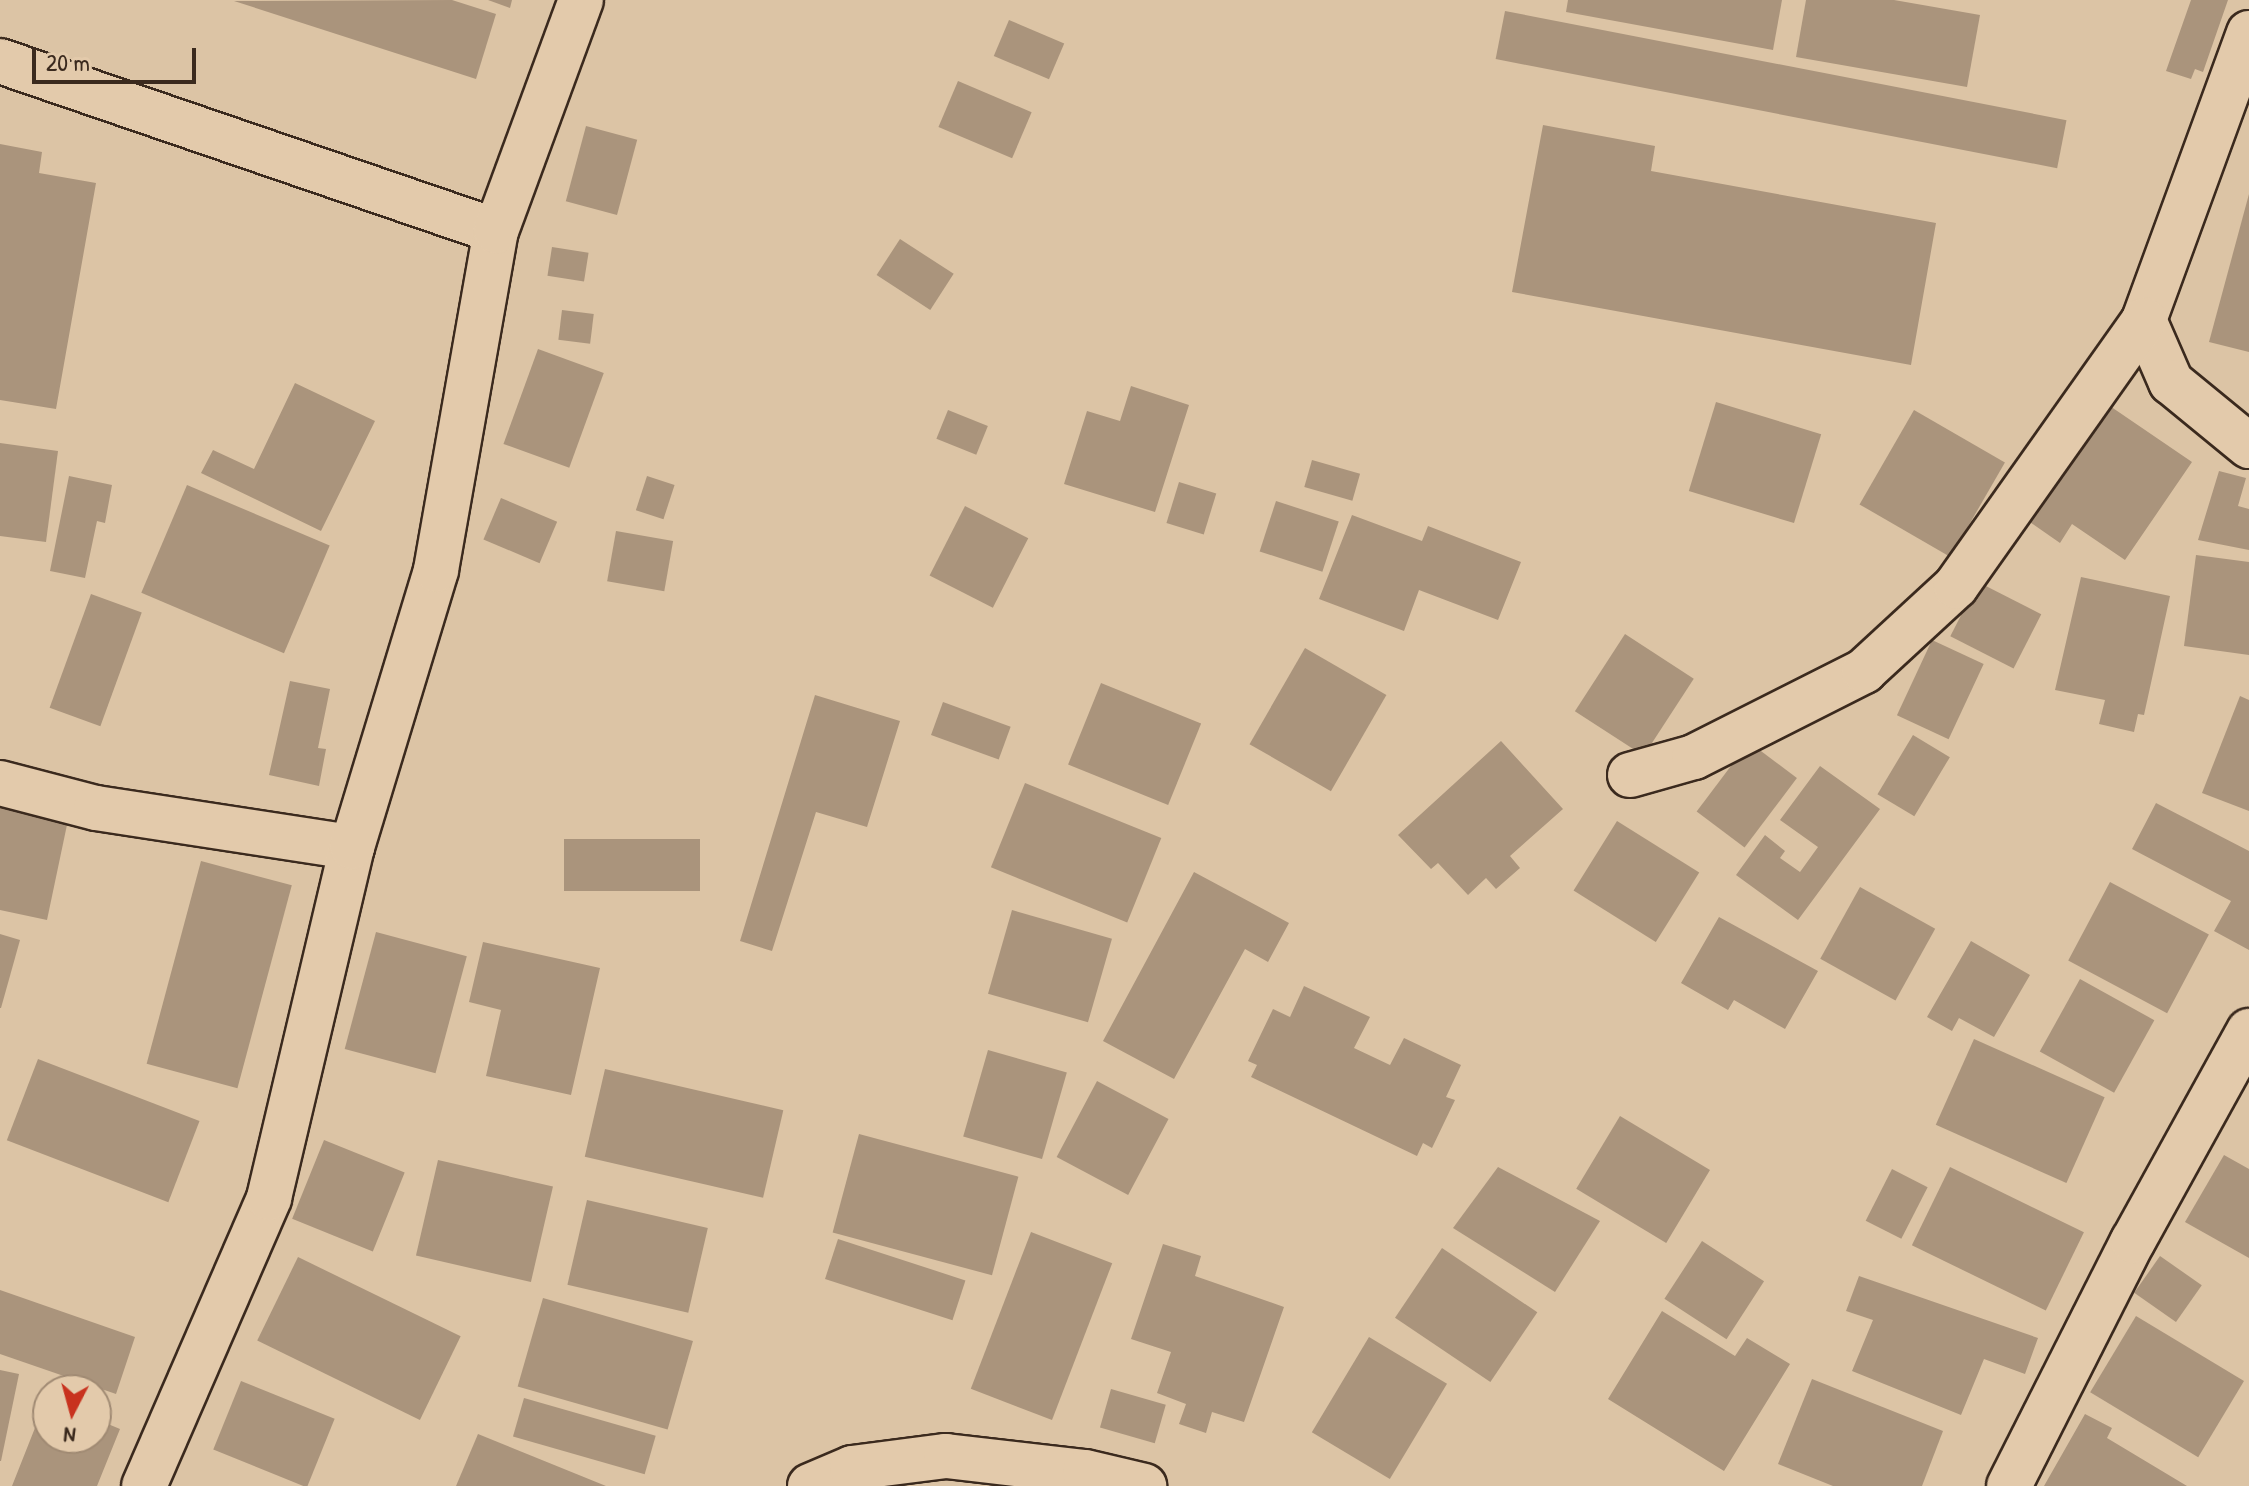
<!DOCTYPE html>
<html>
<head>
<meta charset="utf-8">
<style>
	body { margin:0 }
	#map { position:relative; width:2249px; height:1486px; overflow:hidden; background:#dcc4a5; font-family:"Patrick Hand",sans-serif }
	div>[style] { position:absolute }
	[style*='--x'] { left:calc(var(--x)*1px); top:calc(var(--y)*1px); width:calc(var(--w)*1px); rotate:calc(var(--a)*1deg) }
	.building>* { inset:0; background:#aa947c; transform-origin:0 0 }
	.roads { filter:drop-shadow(2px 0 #3b2a1e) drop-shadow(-2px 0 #3b2a1e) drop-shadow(0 2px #3b2a1e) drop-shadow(0 -2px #3b2a1e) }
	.minor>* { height:44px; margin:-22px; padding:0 22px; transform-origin:22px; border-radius:22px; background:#e3caab }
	span { translate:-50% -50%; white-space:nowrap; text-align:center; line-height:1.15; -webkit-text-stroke:6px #e3caab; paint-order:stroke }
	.north { position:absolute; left:32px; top:1374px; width:80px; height:80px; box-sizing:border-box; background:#e3caab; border:2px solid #a08a73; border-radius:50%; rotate:186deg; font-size:22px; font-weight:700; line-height:32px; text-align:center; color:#3b2a1e }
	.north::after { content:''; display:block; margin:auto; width:28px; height:36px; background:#c8321e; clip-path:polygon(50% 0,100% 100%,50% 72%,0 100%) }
	.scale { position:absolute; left:32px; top:48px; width:164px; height:36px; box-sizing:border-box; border:4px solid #3b2a1e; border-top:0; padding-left:10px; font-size:24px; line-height:28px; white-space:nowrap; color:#3b2a1e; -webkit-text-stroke:6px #e3caab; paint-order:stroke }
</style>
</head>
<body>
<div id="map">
	<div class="building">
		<i style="clip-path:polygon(452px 0,496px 14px,476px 79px,234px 1px)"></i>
		<i style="clip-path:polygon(488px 0,512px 0,510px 8px)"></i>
		<i style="clip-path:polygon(1568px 0,1782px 0,1773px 50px,1566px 12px)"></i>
		<i style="clip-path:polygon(1806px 0,1894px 0,1980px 15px,1967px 87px,1796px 57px)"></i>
		<i style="clip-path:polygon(2191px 0,2228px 0,2203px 72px,2195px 69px,2191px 79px,2166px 71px)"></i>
		<i style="left:1505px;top:11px;width:572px;height:49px;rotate:11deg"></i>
		<i style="left:1009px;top:20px;width:60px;height:39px;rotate:23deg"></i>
		<i style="left:958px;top:81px;width:80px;height:50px;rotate:23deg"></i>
		<i style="clip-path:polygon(1543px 125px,1655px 146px,1651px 171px,1936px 223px,1911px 365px,1512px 292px)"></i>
		<i style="left:586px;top:126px;width:53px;height:78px;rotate:15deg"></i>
		<i style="clip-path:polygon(0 144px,42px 152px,39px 173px,96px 183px,56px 409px,0 400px)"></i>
		<i style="clip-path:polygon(2249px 194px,2249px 352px,2209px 342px)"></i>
		<i style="left:900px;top:239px;width:64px;height:43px;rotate:33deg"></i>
		<i style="left:552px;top:247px;width:37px;height:29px;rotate:9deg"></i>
		<i style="left:562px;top:310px;width:32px;height:30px;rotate:7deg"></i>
		<i style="left:538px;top:349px;width:70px;height:101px;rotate:20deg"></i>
		<i style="clip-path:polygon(295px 383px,375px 421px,321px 531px,201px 473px,213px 450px,254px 469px)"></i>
		<i style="clip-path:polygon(1131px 386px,1189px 405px,1155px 512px,1064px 484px,1087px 411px,1120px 421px)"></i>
		<i style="left:1716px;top:402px;width:110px;height:93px;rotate:17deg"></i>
		<i style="clip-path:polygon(2104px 402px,2192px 462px,2125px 560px,2072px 524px,2060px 543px,2024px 518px)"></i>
		<i style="left:948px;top:410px;width:43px;height:31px;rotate:22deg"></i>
		<i style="left:1914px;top:410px;width:105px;height:109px;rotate:30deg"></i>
		<i style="clip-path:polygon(0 443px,58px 451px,46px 542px,0 536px)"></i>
		<i style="left:1312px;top:460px;width:50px;height:28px;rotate:16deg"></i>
		<i style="clip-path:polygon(2219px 471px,2246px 478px,2238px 506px,2249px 509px,2249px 550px,2198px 540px)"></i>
		<i style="clip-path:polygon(69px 476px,112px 485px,105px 523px,97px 521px,85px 578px,50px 571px)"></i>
		<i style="left:647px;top:476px;width:29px;height:36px;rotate:18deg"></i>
		<i style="left:1179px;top:482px;width:39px;height:43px;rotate:17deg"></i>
		<i style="left:187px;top:485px;width:155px;height:117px;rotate:23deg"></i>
		<i style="left:501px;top:498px;width:61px;height:45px;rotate:23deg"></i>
		<i style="left:1276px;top:501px;width:66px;height:53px;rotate:18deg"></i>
		<i style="left:965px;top:506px;width:71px;height:78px;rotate:27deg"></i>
		<i style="clip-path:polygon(1352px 515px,1422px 541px,1428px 526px,1521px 562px,1498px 620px,1419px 590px,1404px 631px,1319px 599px)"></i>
		<i style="left:616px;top:531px;width:58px;height:51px;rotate:10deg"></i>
		<i style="clip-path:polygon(2196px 555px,2249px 562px,2249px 655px,2184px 646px)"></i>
		<i style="clip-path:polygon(2081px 577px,2170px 596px,2144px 715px,2138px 714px,2134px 732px,2099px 724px,2105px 700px,2055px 690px)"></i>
		<i style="left:1978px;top:582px;width:71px;height:61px;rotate:27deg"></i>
		<i style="left:91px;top:594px;width:54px;height:121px;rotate:20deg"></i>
		<i style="left:1625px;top:634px;width:82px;height:92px;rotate:33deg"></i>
		<i style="left:1932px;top:640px;width:57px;height:83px;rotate:25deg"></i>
		<i style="left:1305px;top:648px;width:94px;height:111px;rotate:30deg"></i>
		<i style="clip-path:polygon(290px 681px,330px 689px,318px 748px,326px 749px,319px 786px,269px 775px)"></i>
		<i style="left:1101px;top:683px;width:108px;height:88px;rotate:22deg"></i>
		<i style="clip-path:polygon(815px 695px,900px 721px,867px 827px,816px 812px,772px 951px,740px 941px)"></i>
		<i style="clip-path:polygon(2240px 696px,2249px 700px,2249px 811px,2202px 793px)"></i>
		<i style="left:943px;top:702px;width:72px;height:35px;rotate:20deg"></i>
		<i style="left:1913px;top:735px;width:43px;height:69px;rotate:31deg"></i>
		<i style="clip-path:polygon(1501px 741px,1563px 809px,1510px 856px,1520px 868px,1496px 889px,1486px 878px,1468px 895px,1438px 863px,1431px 869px,1398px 835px)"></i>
		<i style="left:1749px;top:742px;width:60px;height:87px;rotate:37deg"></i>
		<i style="clip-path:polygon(1820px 766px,1880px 809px,1798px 920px,1736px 875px,1765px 835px,1785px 851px,1780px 858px,1800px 872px,1818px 847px,1780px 820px)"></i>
		<i style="left:1025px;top:783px;width:147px;height:91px;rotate:22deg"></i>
		<i style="clip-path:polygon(2156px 803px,2249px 851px,2249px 950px,2214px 931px,2231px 901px,2132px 849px)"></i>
		<i style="clip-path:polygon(0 806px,68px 820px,47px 920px,0 910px)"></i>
		<i style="left:1617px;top:821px;width:97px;height:82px;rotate:32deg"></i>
		<i style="left:700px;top:839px;width:52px;height:136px;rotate:90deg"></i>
		<i style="left:201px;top:861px;width:94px;height:210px;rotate:15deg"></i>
		<i style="clip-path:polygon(1194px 872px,1289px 923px,1268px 962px,1245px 949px,1174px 1079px,1103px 1041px)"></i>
		<i style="left:2110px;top:882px;width:112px;height:89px;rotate:28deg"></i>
		<i style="left:1860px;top:887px;width:86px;height:82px;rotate:29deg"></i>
		<i style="left:1012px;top:910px;width:104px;height:87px;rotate:16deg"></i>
		<i style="clip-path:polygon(1719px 917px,1818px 971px,1785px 1029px,1734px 1000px,1728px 1010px,1681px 983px)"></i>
		<i style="left:376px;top:932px;width:94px;height:121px;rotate:15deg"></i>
		<i style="clip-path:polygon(0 934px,20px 940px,1px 1008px,0 1008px)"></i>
		<i style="clip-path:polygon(1971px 941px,2030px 975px,1994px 1037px,1959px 1018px,1952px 1031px,1927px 1017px)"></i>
		<i style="clip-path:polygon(483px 942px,600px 968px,571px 1095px,486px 1076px,501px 1010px,469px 1002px)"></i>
		<i style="left:2080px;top:979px;width:85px;height:83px;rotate:29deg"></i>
		<i style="clip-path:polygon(1304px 986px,1370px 1017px,1354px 1048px,1390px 1065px,1404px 1038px,1461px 1065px,1446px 1097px,1455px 1100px,1432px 1148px,1423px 1143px,1417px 1156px,1251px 1077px,1257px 1065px,1248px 1061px,1273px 1009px,1290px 1017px)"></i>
		<i style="left:1974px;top:1039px;width:143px;height:94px;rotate:24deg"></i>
		<i style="left:988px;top:1050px;width:82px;height:90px;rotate:16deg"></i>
		<i style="left:38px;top:1059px;width:173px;height:87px;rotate:21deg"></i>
		<i style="left:605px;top:1069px;width:183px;height:90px;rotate:13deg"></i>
		<i style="left:1097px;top:1081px;width:81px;height:86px;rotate:28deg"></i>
		<i style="left:1620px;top:1116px;width:105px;height:85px;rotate:31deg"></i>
		<i style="left:859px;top:1134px;width:165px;height:102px;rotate:15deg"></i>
		<i style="left:324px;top:1140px;width:87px;height:85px;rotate:22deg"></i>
		<i style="clip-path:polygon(2224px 1155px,2249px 1169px,2249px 1258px,2185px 1222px)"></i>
		<i style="left:438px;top:1160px;width:118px;height:98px;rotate:13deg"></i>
		<i style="clip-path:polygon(1498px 1167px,1600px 1221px,1555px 1292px,1453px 1228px)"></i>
		<i style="left:1950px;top:1167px;width:149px;height:87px;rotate:26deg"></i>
		<i style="left:1892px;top:1169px;width:40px;height:58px;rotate:27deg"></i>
		<i style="left:587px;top:1200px;width:124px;height:87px;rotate:13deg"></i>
		<i style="left:1031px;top:1232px;width:87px;height:168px;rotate:21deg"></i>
		<i style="left:838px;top:1239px;width:134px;height:42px;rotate:18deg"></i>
		<i style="left:1702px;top:1241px;width:74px;height:69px;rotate:33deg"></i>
		<i style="clip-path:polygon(1163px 1244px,1201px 1256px,1195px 1276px,1284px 1307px,1244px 1422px,1212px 1412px,1206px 1433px,1179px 1424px,1186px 1404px,1157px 1393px,1171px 1352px,1131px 1339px)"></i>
		<i style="left:1442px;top:1248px;width:115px;height:84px;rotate:34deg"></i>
		<i style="left:2160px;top:1256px;width:51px;height:45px;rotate:35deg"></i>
		<i style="left:298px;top:1257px;width:181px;height:93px;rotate:26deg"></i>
		<i style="clip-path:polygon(1859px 1276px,2038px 1338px,2025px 1374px,1984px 1359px,1961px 1415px,1852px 1371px,1873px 1320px,1846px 1311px)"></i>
		<i style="clip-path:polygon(0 1290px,135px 1337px,116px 1394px,0 1354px)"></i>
		<i style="left:543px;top:1298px;width:156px;height:92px;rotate:16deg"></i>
		<i style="clip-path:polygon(1662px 1311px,1735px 1356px,1747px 1338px,1790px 1364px,1724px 1471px,1608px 1399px)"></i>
		<i style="left:2136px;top:1316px;width:126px;height:89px;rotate:31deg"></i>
		<i style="left:1369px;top:1337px;width:91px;height:111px;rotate:31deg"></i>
		<i style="clip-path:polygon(0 1370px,19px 1374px,1px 1461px,0 1461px)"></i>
		<i style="clip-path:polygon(1812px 1379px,1943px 1431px,1922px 1486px,1833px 1486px,1778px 1464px)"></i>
		<i style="left:241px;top:1381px;width:101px;height:74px;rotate:22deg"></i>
		<i style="left:1111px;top:1389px;width:57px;height:40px;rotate:16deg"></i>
		<i style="clip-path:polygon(48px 1395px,48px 1438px,96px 1438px,96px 1419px,120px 1429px,97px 1486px,12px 1486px)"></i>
		<i style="left:524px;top:1398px;width:137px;height:40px;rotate:16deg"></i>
		<i style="clip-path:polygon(2085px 1414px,2112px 1428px,2107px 1438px,2187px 1486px,2044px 1486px)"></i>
		<i style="clip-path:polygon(478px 1434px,606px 1486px,456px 1486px)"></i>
	</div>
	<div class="roads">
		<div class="minor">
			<i style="--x:2249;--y:33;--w:306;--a:110.1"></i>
			<i style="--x:2144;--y:320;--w:68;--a:66.5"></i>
			<i style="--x:2171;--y:382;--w:101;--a:39.4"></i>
			<i style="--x:0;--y:61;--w:524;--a:18.92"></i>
			<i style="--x:1630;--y:775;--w:66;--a:-15.7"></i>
			<i style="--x:1694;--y:757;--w:191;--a:-26.8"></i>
			<i style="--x:1864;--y:671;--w:125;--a:-42.7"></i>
			<i style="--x:1956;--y:586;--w:326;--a:-54.7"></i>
			<i style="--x:0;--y:783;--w:99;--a:14.6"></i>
			<i style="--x:96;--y:808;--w:259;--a:8.7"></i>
			<i style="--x:144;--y:1486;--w:314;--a:-66.5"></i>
			<i style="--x:269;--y:1198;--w:361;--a:-76.7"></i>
			<i style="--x:352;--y:847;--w:289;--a:-73.1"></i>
			<i style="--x:436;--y:570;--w:344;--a:-80"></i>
			<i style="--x:496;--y:231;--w:246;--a:-69.8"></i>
			<i style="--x:810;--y:1486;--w:46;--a:-23.2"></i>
			<i style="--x:852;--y:1468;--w:95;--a:-7.3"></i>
			<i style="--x:946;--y:1456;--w:140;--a:6.6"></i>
			<i style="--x:1085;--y:1472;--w:61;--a:13.3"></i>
			<i style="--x:2009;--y:1486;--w:275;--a:-63.2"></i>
			<i style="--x:2133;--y:1241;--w:240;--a:-61.1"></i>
		</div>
	</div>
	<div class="north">N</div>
	<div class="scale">20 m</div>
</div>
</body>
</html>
